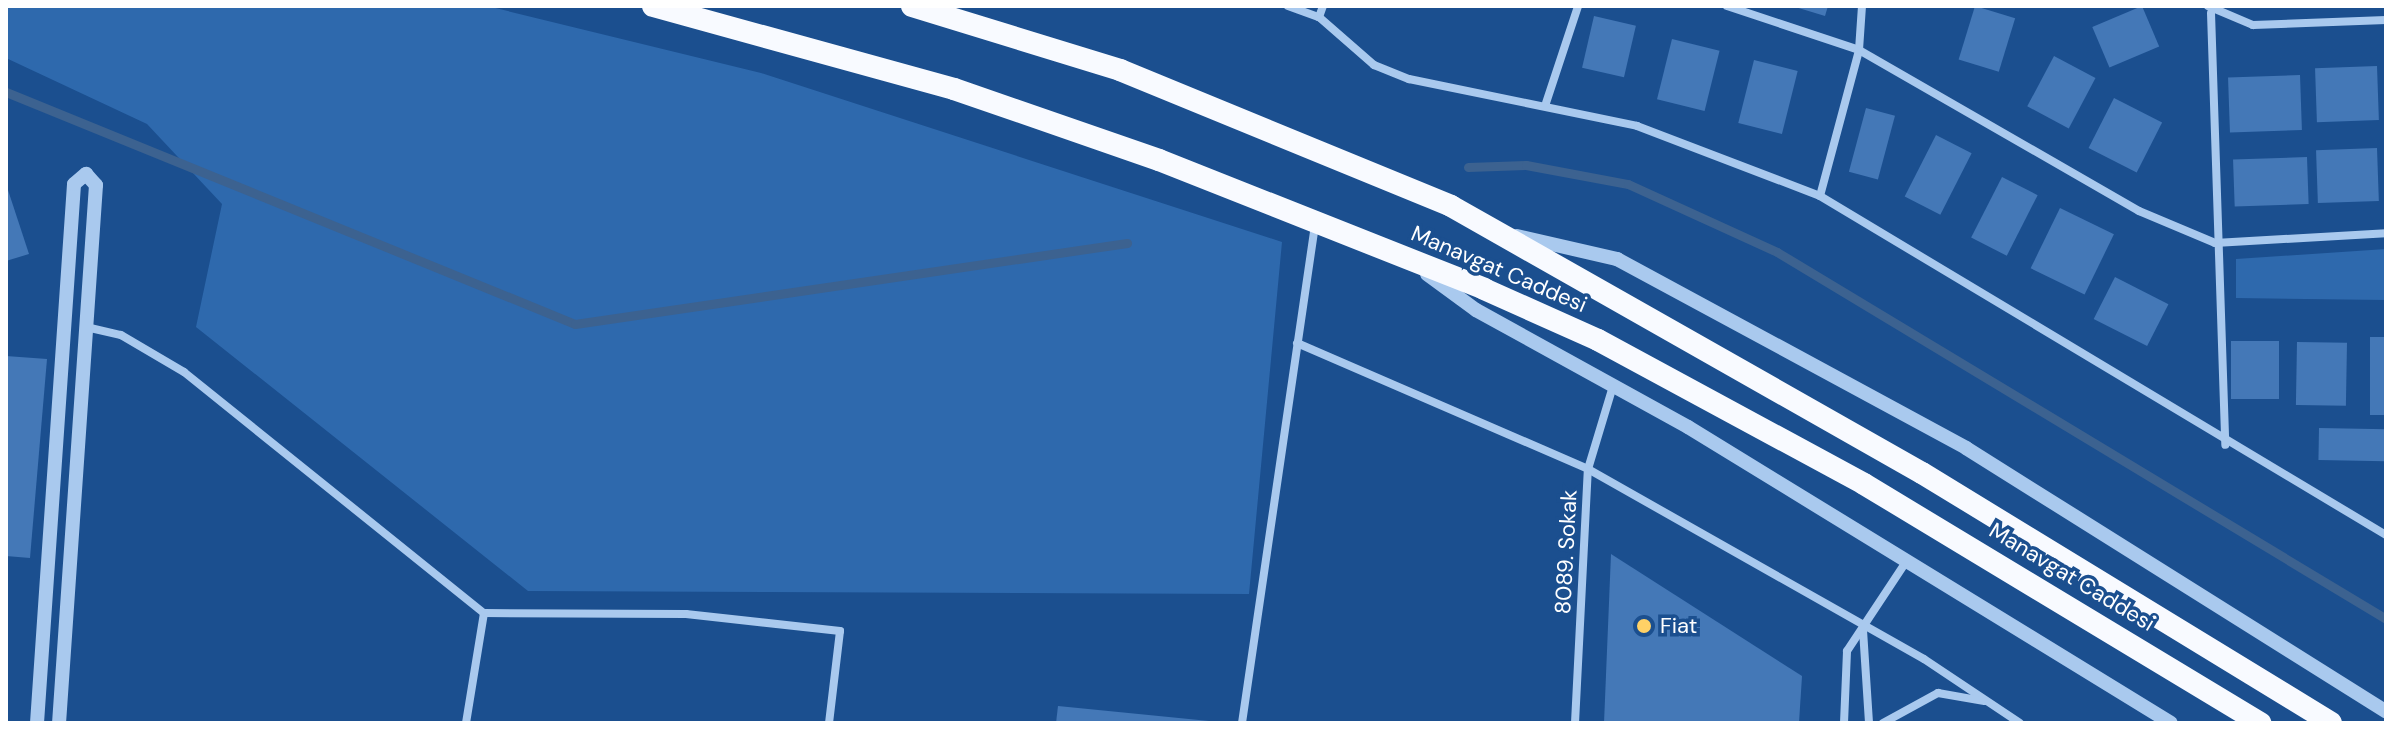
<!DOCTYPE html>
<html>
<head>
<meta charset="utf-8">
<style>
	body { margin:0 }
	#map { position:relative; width:2392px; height:729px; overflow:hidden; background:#1b4f8f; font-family:"DM Sans",sans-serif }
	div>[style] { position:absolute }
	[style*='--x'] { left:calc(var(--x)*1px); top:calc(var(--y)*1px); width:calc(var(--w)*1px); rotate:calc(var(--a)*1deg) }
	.green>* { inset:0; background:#2e69ad }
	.stream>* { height:9px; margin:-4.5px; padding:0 4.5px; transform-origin:4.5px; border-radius:4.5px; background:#3c6290 }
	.building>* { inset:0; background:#4478b7; transform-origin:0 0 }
	.minor>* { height:8px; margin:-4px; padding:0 4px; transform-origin:4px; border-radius:4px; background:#a9c9ee }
	.tertiary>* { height:14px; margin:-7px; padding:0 7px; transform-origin:7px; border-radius:7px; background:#a9c9ee }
	.trunk>* { height:22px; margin:-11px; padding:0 11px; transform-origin:11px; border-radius:11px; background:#f8faff }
	.dots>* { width:22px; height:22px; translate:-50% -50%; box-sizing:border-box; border:4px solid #1b4f8f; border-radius:50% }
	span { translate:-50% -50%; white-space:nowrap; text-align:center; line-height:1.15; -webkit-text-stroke:7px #1b4f8f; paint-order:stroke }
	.street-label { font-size:22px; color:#fff }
	.poi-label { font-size:22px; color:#fff }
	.left { translate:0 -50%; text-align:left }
	.frame { position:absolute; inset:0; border:8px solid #fff; pointer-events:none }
</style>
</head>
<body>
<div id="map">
	<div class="green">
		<i style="clip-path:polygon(6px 6px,487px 6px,761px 73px,1282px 242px,1249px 594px,528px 591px,196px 327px,222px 204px,147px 124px,6px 58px)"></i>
		<i style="clip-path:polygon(2386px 249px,2386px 300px,2236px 298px,2236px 259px)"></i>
	</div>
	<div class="stream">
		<i style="--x:6;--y:92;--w:614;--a:22.18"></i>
		<i style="--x:575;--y:324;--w:558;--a:-8.35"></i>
		<i style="--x:1468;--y:167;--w:58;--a:-2"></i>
		<i style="--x:1526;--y:165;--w:104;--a:10.6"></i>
		<i style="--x:1628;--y:184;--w:164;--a:24.5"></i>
		<i style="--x:1777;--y:252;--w:711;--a:31.07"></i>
	</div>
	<div class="building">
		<i style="clip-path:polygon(1792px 6px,1828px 6px,1825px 16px)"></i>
		<i style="left:1975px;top:6px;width:42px;height:56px;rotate:17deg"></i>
		<i style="left:2142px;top:6px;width:44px;height:54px;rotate:67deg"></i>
		<i style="left:1594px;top:16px;width:43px;height:53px;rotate:13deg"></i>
		<i style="left:1672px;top:39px;width:49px;height:62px;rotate:14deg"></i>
		<i style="left:2054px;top:56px;width:47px;height:57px;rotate:28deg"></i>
		<i style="left:1754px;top:60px;width:45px;height:65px;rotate:14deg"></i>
		<i style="left:2377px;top:66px;width:54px;height:62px;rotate:88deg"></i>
		<i style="left:2300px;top:75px;width:55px;height:72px;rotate:88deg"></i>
		<i style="left:2114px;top:98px;width:54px;height:56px;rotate:27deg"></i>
		<i style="left:1866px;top:108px;width:30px;height:66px;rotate:15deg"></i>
		<i style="left:1936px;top:135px;width:40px;height:69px;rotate:27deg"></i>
		<i style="left:2377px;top:148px;width:53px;height:61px;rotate:88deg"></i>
		<i style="left:2307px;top:157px;width:47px;height:74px;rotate:88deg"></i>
		<i style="left:2002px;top:177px;width:40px;height:68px;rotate:27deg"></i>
		<i style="clip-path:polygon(6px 184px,29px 254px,6px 261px)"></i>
		<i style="left:2060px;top:208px;width:60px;height:67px;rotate:26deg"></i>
		<i style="left:2115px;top:277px;width:60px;height:47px;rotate:27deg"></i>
		<i style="left:2370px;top:337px;width:16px;height:78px"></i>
		<i style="left:2231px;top:341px;width:48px;height:58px"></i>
		<i style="left:2297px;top:342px;width:50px;height:63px;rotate:1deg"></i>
		<i style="clip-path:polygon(6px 356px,47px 359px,30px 558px,6px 556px)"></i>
		<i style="left:2319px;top:428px;width:67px;height:32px;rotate:1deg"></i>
		<i style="clip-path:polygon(1611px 554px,1802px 676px,1799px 723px,1604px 723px)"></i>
		<i style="clip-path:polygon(1058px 706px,1209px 721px,1209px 723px,1056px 723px)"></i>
	</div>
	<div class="minor">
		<i style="--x:1288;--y:6;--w:33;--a:20"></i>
		<i style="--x:1323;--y:6;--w:12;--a:110"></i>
		<i style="--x:1319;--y:17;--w:73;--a:41.1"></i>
		<i style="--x:1374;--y:65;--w:38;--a:22"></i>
		<i style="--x:1409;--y:79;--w:233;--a:11.6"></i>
		<i style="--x:1637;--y:126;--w:196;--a:20.9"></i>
		<i style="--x:1820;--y:196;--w:660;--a:30.92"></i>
		<i style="--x:1727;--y:6;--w:139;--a:18.4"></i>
		<i style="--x:1859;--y:50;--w:323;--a:29.9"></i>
		<i style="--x:2139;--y:211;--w:82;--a:22.8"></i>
		<i style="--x:2215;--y:243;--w:171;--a:-3.3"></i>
		<i style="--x:2208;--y:6;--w:49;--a:22.9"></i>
		<i style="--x:2253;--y:25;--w:133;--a:-2.2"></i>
		<i style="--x:2211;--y:13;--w:432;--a:88.1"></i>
		<i style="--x:1546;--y:103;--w:102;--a:-71.7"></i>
		<i style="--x:1820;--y:196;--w:151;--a:-75"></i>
		<i style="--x:1859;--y:50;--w:44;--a:-86.1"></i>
		<i style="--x:86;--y:327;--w:36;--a:13"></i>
		<i style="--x:121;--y:335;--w:73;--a:30.4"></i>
		<i style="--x:184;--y:372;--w:385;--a:38.8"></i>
		<i style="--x:484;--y:613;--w:202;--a:0.3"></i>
		<i style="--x:686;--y:614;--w:155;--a:6.3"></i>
		<i style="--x:840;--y:631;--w:93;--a:96.8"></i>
		<i style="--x:1297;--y:343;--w:317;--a:23.4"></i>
		<i style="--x:1588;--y:469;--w:386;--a:29.5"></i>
		<i style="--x:1924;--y:659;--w:115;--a:33.7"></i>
		<i style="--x:1863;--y:630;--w:93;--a:86.3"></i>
		<i style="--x:466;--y:723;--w:111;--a:-80.7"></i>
		<i style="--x:1242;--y:723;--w:503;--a:-81.66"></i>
		<i style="--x:1575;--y:723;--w:254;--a:-87.1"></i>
		<i style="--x:1588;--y:469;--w:87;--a:-73.2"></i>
		<i style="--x:1844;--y:723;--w:72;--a:-87.6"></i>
		<i style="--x:1847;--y:651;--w:107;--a:-56.5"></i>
		<i style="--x:1883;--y:723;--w:63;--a:-28.6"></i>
		<i style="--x:1938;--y:693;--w:47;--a:9.9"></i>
	</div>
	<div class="tertiary">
		<i style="--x:1517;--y:236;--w:103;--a:13"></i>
		<i style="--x:1617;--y:259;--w:397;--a:28.4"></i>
		<i style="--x:1966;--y:448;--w:496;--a:32.1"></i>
		<i style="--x:1427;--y:274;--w:61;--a:36.3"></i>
		<i style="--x:1476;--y:310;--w:242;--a:28.9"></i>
		<i style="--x:1688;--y:427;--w:566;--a:31.5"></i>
		<i style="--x:37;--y:723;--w:540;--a:-86.07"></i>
		<i style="--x:74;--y:184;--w:16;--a:-40"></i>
		<i style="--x:86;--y:174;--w:15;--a:48"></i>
		<i style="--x:96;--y:185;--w:539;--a:93.93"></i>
	</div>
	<div class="trunk">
		<i style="--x:653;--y:6;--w:312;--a:15.4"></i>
		<i style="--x:954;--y:89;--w:217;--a:19.1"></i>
		<i style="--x:1159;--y:160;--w:350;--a:21.6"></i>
		<i style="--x:1484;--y:289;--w:125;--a:24.1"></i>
		<i style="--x:1598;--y:340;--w:302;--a:28.4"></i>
		<i style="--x:1864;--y:484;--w:463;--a:31.1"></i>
		<i style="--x:912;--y:6;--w:218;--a:17.1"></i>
		<i style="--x:1120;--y:70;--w:358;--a:22.3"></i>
		<i style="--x:1451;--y:206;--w:541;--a:29.55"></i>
		<i style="--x:1922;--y:473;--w:479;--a:31.4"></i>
	</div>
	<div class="dots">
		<i style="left:1644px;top:626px;background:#ffd166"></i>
	</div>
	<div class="street-label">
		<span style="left:1499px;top:269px;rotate:23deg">Manavgat Caddesi</span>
		<span style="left:1566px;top:552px;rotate:-87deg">8089. Sokak</span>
		<span style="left:2072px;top:577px;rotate:31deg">Manavgat Caddesi</span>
	</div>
	<div class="poi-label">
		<span class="left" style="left:1660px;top:626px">Fiat</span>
	</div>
	<div class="frame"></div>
</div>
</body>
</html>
